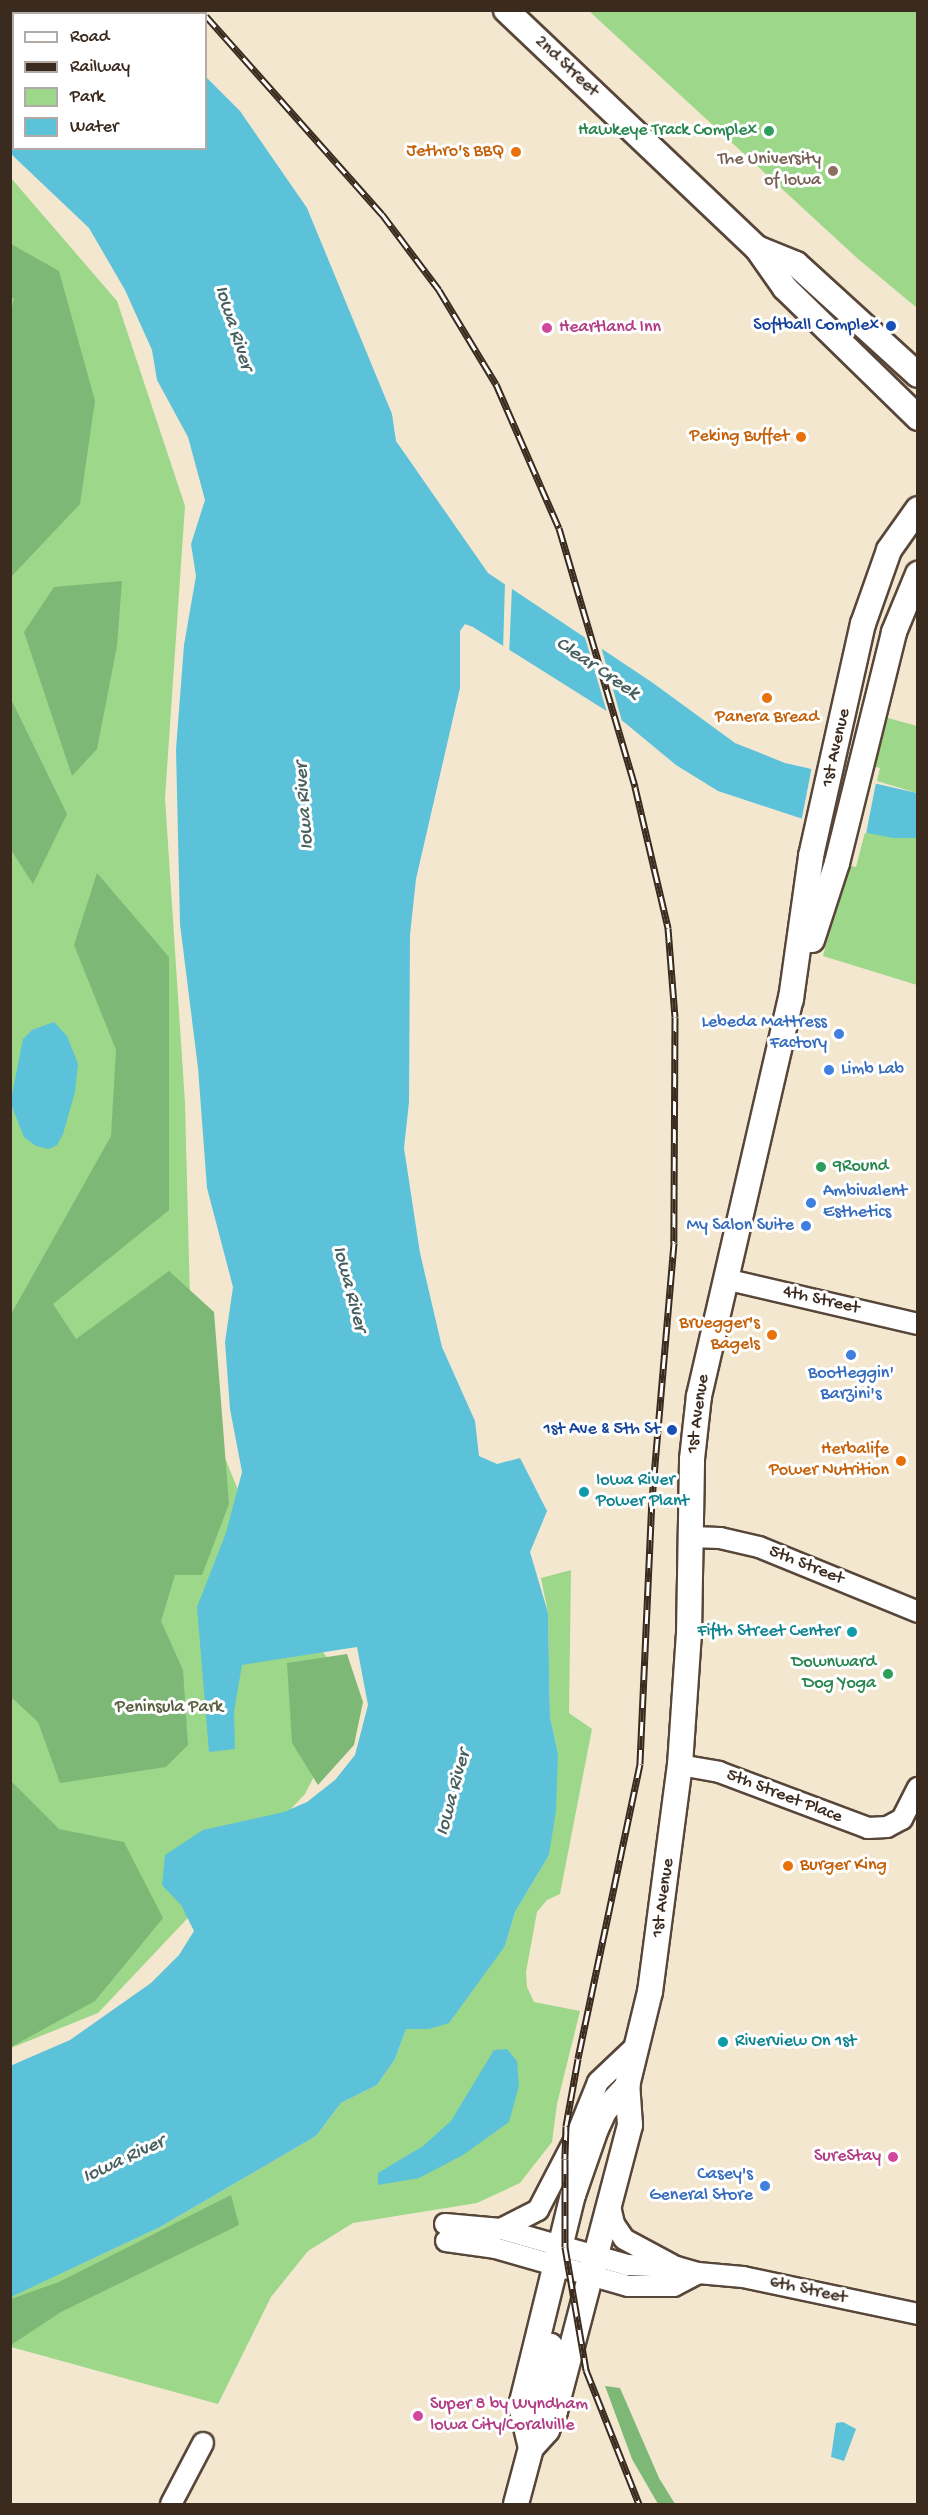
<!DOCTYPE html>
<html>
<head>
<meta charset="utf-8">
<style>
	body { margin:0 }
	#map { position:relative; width:928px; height:2515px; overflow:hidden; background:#f4e7d0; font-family:"Gochi Hand",sans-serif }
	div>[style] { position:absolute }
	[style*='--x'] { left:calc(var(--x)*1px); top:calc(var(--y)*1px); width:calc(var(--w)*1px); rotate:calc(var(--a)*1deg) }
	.green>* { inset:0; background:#9dd78a }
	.forest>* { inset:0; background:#7eb876 }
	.water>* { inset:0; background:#5cc2d9 }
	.pier>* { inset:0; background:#f4e7d0; transform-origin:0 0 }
	.roads { filter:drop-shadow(2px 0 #574639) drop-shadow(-2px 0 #574639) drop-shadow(0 2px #574639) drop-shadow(0 -2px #574639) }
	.minor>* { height:20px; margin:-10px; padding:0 10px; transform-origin:10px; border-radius:10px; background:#fff }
	.major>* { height:24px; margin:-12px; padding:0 12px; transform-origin:12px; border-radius:12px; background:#fff }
	.rail>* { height:7px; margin-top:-3.5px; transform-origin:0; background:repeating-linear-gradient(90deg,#fff 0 14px,#3b2a1e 0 28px); box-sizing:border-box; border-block:2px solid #3b2a1e }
	.dots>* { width:16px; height:16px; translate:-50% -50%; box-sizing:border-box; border:3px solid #fff; border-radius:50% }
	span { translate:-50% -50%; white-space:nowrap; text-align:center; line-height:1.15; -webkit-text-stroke:6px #fff; paint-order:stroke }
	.street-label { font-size:18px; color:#3b2a1e }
	.leisure-label { font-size:18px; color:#27864d }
	.right { translate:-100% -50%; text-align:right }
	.left { translate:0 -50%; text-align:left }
	.food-label { font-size:18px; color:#c56008 }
	.education-label { font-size:18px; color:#785e54 }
	.transit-label { font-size:18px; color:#164399 }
	.hotel-label { font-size:18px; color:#b23c85 }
	.shop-label { font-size:18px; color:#366cbe }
	.culture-label { font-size:18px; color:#0d838f }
	.park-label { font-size:18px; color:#585e3e }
	.water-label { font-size:20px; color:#475f5f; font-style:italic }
	.frame { position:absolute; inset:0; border:12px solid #3b2a1e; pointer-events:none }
	.legend { position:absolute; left:12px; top:12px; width:195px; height:138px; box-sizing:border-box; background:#fff; border:2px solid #b1aaa5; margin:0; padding:8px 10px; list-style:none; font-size:18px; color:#3b2a1e }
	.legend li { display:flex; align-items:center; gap:12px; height:30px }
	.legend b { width:30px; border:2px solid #b1aaa5 }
</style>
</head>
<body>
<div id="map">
	<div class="green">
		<i style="clip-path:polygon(589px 11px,917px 11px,917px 308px,857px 258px)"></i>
		<i style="clip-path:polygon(11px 178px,117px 301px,185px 506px,165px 798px,185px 1103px,192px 1377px,280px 1593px,355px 1696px,305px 1794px,98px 2013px,11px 2048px)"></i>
		<i style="clip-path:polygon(881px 716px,917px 726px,917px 793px,877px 781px,880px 768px,871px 766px)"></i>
		<i style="clip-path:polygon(865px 832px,917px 838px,917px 985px,823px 956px,841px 884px,848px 865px,856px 867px)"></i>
		<i style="clip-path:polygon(571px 1570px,569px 1713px,592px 1729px,560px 1894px,547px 1900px,537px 1912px,526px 1972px,527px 1987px,534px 2002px,580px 2011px,557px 2104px,552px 2142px,520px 2183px,477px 2203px,353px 2223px,308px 2251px,271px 2297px,218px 2404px,11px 2347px,10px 2297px,160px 2227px,316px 2136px,341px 2103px,377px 2085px,395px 2059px,406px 2029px,429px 2029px,467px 1995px,505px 1946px,515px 1912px,549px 1855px,558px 1754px,550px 1717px,548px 1613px,541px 1578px)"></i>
	</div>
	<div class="forest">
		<i style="clip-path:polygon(11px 244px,59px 271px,95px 401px,80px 504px,11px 577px,10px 316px,14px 298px,11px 298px)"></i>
		<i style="clip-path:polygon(122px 581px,117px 646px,97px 749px,72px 776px,24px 632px,54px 587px)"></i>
		<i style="clip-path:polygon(10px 697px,67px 814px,33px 884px,11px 850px)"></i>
		<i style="clip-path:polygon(97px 873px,169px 957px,169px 1210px,53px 1304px,76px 1339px,169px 1271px,214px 1312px,229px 1504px,202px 1575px,175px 1575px,161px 1621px,183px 1670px,188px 1745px,166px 1767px,60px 1783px,38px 1722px,11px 1697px,10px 1316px,111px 1136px,116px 1050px,74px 945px)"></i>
		<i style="clip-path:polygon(347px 1654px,363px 1702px,354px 1745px,318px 1785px,292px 1743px,287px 1663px)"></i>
		<i style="clip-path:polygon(10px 1780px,59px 1829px,124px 1842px,163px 1918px,95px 2001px,11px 2047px)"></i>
		<i style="clip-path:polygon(231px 2195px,239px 2225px,61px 2312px,11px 2345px,11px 2299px,59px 2282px)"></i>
		<i style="clip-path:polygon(605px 2386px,620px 2388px,659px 2478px,675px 2504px,658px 2504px,632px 2459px)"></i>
	</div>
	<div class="water">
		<i style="clip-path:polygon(11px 11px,136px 13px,14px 14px,14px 148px,206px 148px,206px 77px,240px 111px,307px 208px,392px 414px,396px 441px,488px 573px,653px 683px,735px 743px,785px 763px,917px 793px,917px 838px,893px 838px,812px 822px,718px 791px,676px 765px,624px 722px,473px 627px,465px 624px,460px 631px,460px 688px,416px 879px,410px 935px,409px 1102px,404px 1148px,420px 1253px,442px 1347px,475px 1421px,479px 1456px,497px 1464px,520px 1458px,547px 1511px,530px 1552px,548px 1613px,550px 1717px,558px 1754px,556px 1810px,549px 1855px,515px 1912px,505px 1946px,449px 2023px,429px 2029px,406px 2029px,395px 2059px,377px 2085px,341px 2103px,316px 2136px,160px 2227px,11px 2297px,10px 2066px,70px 2040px,151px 1983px,179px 1955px,194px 1931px,181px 1905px,162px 1885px,165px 1855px,203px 1830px,284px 1812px,307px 1802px,335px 1780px,355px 1755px,368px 1705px,357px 1647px,242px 1665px,234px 1712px,235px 1749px,209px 1752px,197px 1607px,226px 1533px,242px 1472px,230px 1409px,225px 1342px,233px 1287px,207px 1188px,198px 1068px,180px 924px,176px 749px,184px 645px,196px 576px,191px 544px,205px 500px,188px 437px,157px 380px,152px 350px,125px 290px,89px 228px,10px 153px)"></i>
		<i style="clip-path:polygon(54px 1022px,67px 1036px,78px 1064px,75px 1092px,63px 1134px,57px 1145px,49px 1149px,36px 1146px,24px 1137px,12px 1107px,12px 1095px,23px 1039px,32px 1030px)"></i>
		<i style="clip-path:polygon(507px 2049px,517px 2061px,519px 2086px,509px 2122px,463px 2155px,419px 2178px,378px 2185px,378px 2173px,423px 2146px,451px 2121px,494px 2050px)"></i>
		<i style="clip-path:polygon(843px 2422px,856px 2429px,844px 2461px,831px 2457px,836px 2423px)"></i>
	</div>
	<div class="pier">
		<i style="clip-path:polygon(505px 583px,512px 587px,509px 656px,503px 651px)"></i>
		<i style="clip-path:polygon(584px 634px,600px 643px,623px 725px,608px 716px)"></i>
		<i style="left:812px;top:766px;width:66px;height:56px;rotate:11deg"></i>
	</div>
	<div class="roads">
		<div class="minor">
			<i style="--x:725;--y:1279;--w:198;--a:13.1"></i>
			<i style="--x:690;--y:1537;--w:30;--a:2"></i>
			<i style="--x:720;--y:1538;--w:40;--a:13"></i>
			<i style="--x:759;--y:1547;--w:172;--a:22.2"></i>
			<i style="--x:680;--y:1765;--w:40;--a:10"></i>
			<i style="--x:719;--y:1772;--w:159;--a:20.6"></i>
			<i style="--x:868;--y:1828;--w:19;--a:-3"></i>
			<i style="--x:887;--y:1827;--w:17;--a:-28"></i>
			<i style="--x:902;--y:1819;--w:35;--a:-63"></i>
			<i style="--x:609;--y:2202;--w:23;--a:77"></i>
			<i style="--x:614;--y:2224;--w:18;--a:56"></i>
			<i style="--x:624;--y:2239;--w:55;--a:28.4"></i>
			<i style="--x:445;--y:2224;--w:56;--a:5.1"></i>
			<i style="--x:501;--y:2229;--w:131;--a:15.9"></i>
			<i style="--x:627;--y:2265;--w:50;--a:2.3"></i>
			<i style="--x:677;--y:2267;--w:22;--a:16"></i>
			<i style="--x:698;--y:2273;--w:45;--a:5.1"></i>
			<i style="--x:743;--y:2277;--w:179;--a:11.9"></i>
			<i style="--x:501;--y:2229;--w:42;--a:-27.2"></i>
			<i style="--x:538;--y:2210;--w:80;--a:-62.5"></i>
			<i style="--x:575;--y:2139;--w:61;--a:-68"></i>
			<i style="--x:598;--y:2082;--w:55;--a:-43.5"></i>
			<i style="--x:446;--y:2241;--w:49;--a:8.1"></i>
			<i style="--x:495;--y:2248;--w:138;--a:15.9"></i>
			<i style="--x:628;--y:2286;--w:46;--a:0"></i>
			<i style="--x:674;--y:2286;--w:27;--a:-28"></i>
			<i style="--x:171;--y:2504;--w:69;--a:-62.3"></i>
		</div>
		<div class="major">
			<i style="--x:506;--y:10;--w:346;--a:43.5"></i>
			<i style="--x:757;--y:248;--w:49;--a:55"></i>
			<i style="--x:785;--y:288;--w:186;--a:44.3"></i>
			<i style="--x:757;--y:248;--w:42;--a:22.3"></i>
			<i style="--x:796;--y:264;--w:165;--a:42.3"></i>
			<i style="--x:812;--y:940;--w:81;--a:-72"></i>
			<i style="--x:837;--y:863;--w:238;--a:-76.1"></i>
			<i style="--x:894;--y:632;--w:63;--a:-67.5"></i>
			<i style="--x:546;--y:2421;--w:48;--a:-92.4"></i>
			<i style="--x:544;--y:2373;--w:28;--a:-77"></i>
			<i style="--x:531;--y:2448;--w:43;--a:-103.4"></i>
			<i style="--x:521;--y:2406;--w:217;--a:-76.2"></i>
			<i style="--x:573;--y:2195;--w:70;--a:-70.8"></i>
			<i style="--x:596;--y:2129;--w:21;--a:-65"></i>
			<i style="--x:605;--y:2110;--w:33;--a:-47"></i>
			<i style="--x:516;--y:2504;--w:58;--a:-75"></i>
			<i style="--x:531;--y:2448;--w:24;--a:-48"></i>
			<i style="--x:547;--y:2430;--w:21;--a:-67"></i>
			<i style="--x:555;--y:2411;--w:296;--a:-75.3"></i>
			<i style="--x:630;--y:2125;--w:39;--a:-94"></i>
			<i style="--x:627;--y:2086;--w:97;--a:-76.3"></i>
			<i style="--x:650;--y:1992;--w:229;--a:-82.5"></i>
			<i style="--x:680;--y:1765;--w:131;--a:-86.1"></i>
			<i style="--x:689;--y:1634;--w:175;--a:-89"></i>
			<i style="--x:692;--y:1459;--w:63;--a:-83.7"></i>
			<i style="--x:699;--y:1396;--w:408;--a:-77"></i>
			<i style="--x:791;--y:999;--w:144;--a:-82"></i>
			<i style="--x:811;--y:856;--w:238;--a:-77.4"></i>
			<i style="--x:863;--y:624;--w:78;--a:-70.6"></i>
			<i style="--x:889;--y:550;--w:50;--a:-54.7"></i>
		</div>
	</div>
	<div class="rail">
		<i style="--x:206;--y:16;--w:265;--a:48.4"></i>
		<i style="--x:382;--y:214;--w:95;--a:53.1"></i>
		<i style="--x:439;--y:290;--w:110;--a:58.8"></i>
		<i style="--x:496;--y:384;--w:157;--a:66.4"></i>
		<i style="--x:559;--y:528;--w:270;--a:73.6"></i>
		<i style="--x:635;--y:787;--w:145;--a:76.8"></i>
		<i style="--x:668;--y:928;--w:89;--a:85.5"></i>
		<i style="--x:675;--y:1017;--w:226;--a:90.3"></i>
		<i style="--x:674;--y:1243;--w:256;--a:94.9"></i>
		<i style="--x:652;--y:1498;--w:266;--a:92.6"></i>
		<i style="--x:640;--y:1764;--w:301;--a:101.9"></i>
		<i style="--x:578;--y:2059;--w:68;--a:100.2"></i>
		<i style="--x:566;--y:2126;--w:33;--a:92"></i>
		<i style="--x:565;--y:2159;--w:88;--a:90"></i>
		<i style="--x:565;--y:2247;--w:125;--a:80.3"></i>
		<i style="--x:586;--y:2370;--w:144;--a:68.4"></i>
	</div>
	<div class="dots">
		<i style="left:769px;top:131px;background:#2e9e5b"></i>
		<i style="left:516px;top:152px;background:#e8710a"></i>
		<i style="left:833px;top:171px;background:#8d6e63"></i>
		<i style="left:891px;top:326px;background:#1a4fb4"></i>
		<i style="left:547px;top:328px;background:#d1479c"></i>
		<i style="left:801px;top:437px;background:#e8710a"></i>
		<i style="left:767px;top:698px;background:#e8710a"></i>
		<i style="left:839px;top:1034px;background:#3f7fe0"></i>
		<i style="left:829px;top:1070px;background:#3f7fe0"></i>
		<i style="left:821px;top:1167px;background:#2e9e5b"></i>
		<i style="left:811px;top:1203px;background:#3f7fe0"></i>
		<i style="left:806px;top:1226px;background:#3f7fe0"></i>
		<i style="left:772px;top:1335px;background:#e8710a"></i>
		<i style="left:851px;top:1355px;background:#3f7fe0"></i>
		<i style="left:672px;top:1430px;background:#1a4fb4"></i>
		<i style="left:901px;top:1461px;background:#e8710a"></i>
		<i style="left:584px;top:1492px;background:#0f9aa8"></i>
		<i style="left:852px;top:1632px;background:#0f9aa8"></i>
		<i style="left:888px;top:1674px;background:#2e9e5b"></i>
		<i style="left:788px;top:1866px;background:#e8710a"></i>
		<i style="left:723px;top:2042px;background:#0f9aa8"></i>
		<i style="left:893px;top:2157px;background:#d1479c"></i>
		<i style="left:765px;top:2186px;background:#3f7fe0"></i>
		<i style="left:418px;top:2416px;background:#d1479c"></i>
	</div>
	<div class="street-label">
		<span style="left:566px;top:67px;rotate:43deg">2nd Street</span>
		<span style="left:837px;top:748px;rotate:-77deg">1st Avenue</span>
		<span style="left:821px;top:1301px;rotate:13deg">4th Street</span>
		<span style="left:699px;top:1414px;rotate:-82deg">1st Avenue</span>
		<span style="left:806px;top:1566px;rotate:22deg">5th Street</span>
		<span style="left:784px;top:1797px;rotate:21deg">5th Street Place</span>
		<span style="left:664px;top:1898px;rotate:-82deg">1st Avenue</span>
		<span style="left:808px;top:2291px;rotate:12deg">6th Street</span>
	</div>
	<div class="leisure-label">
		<span class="right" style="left:757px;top:131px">Hawkeye Track Complex</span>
		<span class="left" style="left:833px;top:1167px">9Round</span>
		<span class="right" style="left:876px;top:1674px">Downward<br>Dog Yoga</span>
	</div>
	<div class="food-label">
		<span class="right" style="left:504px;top:152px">Jethro's BBQ</span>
		<span class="right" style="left:789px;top:437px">Peking Buffet</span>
		<span style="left:767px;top:718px">Panera Bread</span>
		<span class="right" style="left:760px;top:1335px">Bruegger's<br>Bagels</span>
		<span class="right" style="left:889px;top:1461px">Herbalife<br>Power Nutrition</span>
		<span class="left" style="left:800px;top:1866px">Burger King</span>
	</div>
	<div class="education-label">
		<span class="right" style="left:821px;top:171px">The University<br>of Iowa</span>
	</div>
	<div class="transit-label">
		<span class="right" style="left:879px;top:326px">Softball Complex</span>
		<span class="right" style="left:660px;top:1430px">1st Ave &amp; 5th St</span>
	</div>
	<div class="hotel-label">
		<span class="left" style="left:559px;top:328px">Heartland Inn</span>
		<span class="right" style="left:881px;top:2157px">SureStay</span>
		<span class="left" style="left:430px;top:2416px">Super 8 by Wyndham<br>Iowa City/Coralville</span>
	</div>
	<div class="shop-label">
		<span class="right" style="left:827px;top:1034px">Lebeda Mattress<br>Factory</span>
		<span class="left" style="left:841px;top:1070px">Limb Lab</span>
		<span class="left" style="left:823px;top:1203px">Ambivalent<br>Esthetics</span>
		<span class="right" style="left:794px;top:1226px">My Salon Suite</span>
		<span style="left:851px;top:1385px">Bootleggin'<br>Barzini's</span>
		<span class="right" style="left:753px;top:2186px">Casey's<br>General Store</span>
	</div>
	<div class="culture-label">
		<span class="left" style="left:596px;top:1492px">Iowa River<br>Power Plant</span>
		<span class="right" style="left:840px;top:1632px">Fifth Street Center</span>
		<span class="left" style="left:735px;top:2042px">Riverview On 1st</span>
	</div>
	<div class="park-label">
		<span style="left:169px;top:1708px">Peninsula Park</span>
	</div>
	<div class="water-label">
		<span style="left:233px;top:328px;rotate:72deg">Iowa River</span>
		<span style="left:597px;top:669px;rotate:34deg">Clear Creek</span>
		<span style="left:305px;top:806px;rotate:-94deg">Iowa River</span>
		<span style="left:349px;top:1289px;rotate:75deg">Iowa River</span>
		<span style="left:454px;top:1793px;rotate:-75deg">Iowa River</span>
		<span style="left:124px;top:2160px;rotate:-25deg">Iowa River</span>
	</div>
	<div class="frame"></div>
	<ul class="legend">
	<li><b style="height:8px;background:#fff"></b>Road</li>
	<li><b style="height:8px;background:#3b2a1e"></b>Railway</li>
	<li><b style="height:16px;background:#9dd78a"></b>Park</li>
	<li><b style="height:16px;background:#5cc2d9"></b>Water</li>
	</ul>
</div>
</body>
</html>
